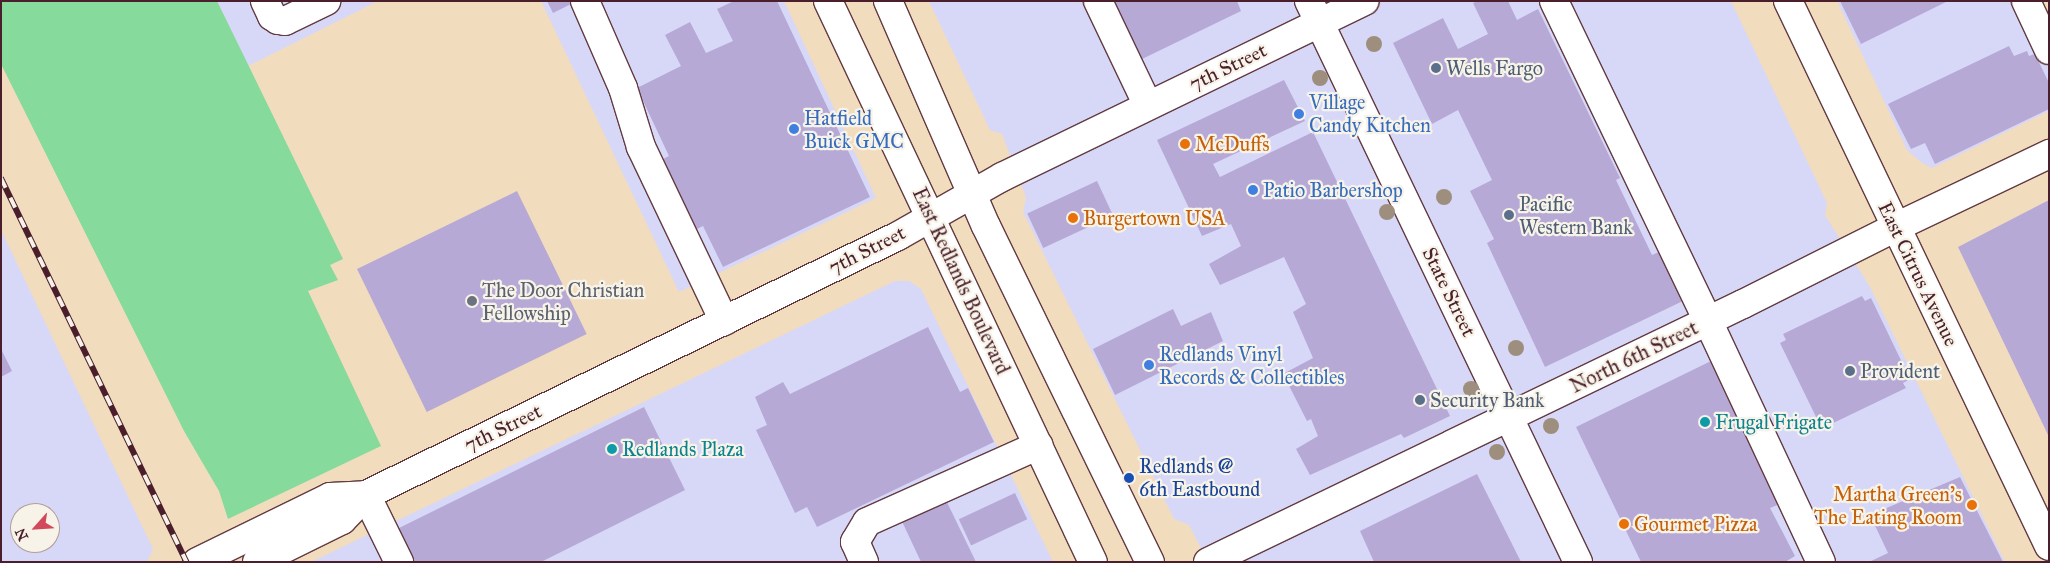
<!DOCTYPE html>
<html>
<head>
<meta charset="utf-8">
<style>
	body { margin:0 }
	#map { position:relative; width:2050px; height:563px; overflow:hidden; background:#f2dcbe; font-family:"IM FELL Great Primer",serif }
	div>[style] { position:absolute }
	[style*='--x'] { left:calc(var(--x)*1px); top:calc(var(--y)*1px); width:calc(var(--w)*1px); rotate:calc(var(--a)*1deg) }
	.built>* { inset:0; background:#d7d7f8 }
	.green>* { inset:0; background:#86da9c }
	.building>* { inset:0; background:#b7a9d6; transform-origin:0 0 }
	.roads { filter:drop-shadow(1px 0 #633b41) drop-shadow(-1px 0 #633b41) drop-shadow(0 1px #633b41) drop-shadow(0 -1px #633b41) }
	.minor>* { height:28px; margin:-14px; padding:0 14px; transform-origin:14px; border-radius:14px; background:#fff }
	.major>* { height:28px; margin:-14px; padding:0 14px; transform-origin:14px; border-radius:14px; background:#fff }
	.rail>* { height:5.5px; margin-top:-2.75px; transform-origin:0; background:repeating-linear-gradient(90deg,#f7f3e8 0 11px,#4a1f2b 0 22px); box-sizing:border-box; border-block:1px solid #4a1f2b }
	.trees>* { width:16px; height:16px; margin:-8px; border-radius:50%; background:#9e8e7d }
	.dots>* { width:14px; height:14px; translate:-50% -50%; box-sizing:border-box; border:2px solid #f7f3e8; border-radius:50% }
	span { translate:-50% -50%; white-space:nowrap; text-align:center; line-height:1.15; -webkit-text-stroke:4.5px #f7f3e8; paint-order:stroke }
	.street-label { font-size:20px; color:#4a1f2b }
	.service-label { font-size:20px; color:#4e5e75 }
	.left { translate:0 -50%; text-align:left }
	.shop-label { font-size:20px; color:#366cbe }
	.food-label { font-size:20px; color:#c56008 }
	.right { translate:-100% -50%; text-align:right }
	.worship-label { font-size:20px; color:#5b616d }
	.culture-label { font-size:20px; color:#0d838f }
	.transit-label { font-size:20px; color:#164399 }
	.frame { position:absolute; inset:0; border:2px solid #4a1f2b; pointer-events:none }
	.north { position:absolute; left:10px; top:503px; width:50px; height:50px; box-sizing:border-box; background:#f7f3e8; border:1px solid #b29e9c; border-radius:50%; rotate:244deg; font-size:14px; font-weight:700; line-height:20px; text-align:center; color:#4a1f2b }
	.north::after { content:''; display:block; margin:auto; width:18px; height:22px; background:#d1495b; clip-path:polygon(50% 0,100% 100%,50% 72%,0 100%) }
</style>
</head>
<body>
<div id="map">
	<div class="built">
		<i style="clip-path:polygon(217px 1px,378px 1px,248px 66px)"></i>
		<i style="clip-path:polygon(541px 1px,784px 1px,876px 198px,679px 292px)"></i>
		<i style="clip-path:polygon(929px 1px,1731px 1px,1827px 203px,1825px 215px,1870px 287px,2005px 562px,1208px 562px,1189px 525px,1174px 519px,1023px 212px,1026px 197px,1002px 134px,990px 130px)"></i>
		<i style="clip-path:polygon(1837px 1px,2018px 1px,2049px 66px,2049px 111px,1932px 168px,1922px 163px,1907px 150px)"></i>
		<i style="clip-path:polygon(evenodd,1px 230px,153px 549px,147px 562px,1px 562px,1px 230px,20px 513px,50px 513px,50px 543px,20px 543px,20px 513px)"></i>
		<i style="clip-path:polygon(895px 281px,909px 281px,921px 289px,1053px 562px,311px 562px)"></i>
	</div>
	<div class="green">
		<i style="clip-path:polygon(1px 1px,217px 1px,343px 259px,330px 265px,338px 280px,308px 291px,381px 446px,228px 519px,219px 491px,184px 431px,1px 64px)"></i>
	</div>
	<div class="building">
		<i style="clip-path:polygon(547px 1px,572px 1px,573px 3px,553px 13px)"></i>
		<i style="clip-path:polygon(734px 1px,777px 1px,870px 197px,723px 267px,703px 226px,693px 231px,659px 161px,669px 156px,637px 88px,681px 66px,665px 35px,690px 22px,706px 53px,733px 41px,717px 9px)"></i>
		<i style="clip-path:polygon(1112px 1px,1237px 1px,1241px 11px,1140px 60px)"></i>
		<i style="clip-path:polygon(1478px 1px,1508px 1px,1517px 20px,1538px 9px,1620px 178px,1616px 180px,1652px 255px,1661px 251px,1685px 300px,1545px 367px,1487px 243px,1494px 239px,1470px 191px,1492px 180px,1458px 110px,1432px 124px,1393px 43px,1443px 18px,1458px 49px,1488px 34px,1473px 3px)"></i>
		<i style="clip-path:polygon(1840px 1px,1948px 1px,1861px 44px)"></i>
		<i style="clip-path:polygon(2009px 46px,2014px 56px,2027px 51px,2029px 56px,2035px 54px,2049px 83px,2049px 109px,1935px 164px,1925px 143px,1911px 149px,1888px 104px)"></i>
		<i style="clip-path:polygon(1284px 80px,1305px 121px,1213px 164px,1220px 177px,1313px 132px,1450px 416px,1404px 438px,1401px 434px,1310px 475px,1296px 449px,1318px 436px,1311px 419px,1307px 421px,1283px 374px,1313px 358px,1293px 312px,1306px 304px,1284px 257px,1220px 285px,1209px 264px,1241px 246px,1231px 224px,1202px 236px,1157px 140px)"></i>
		<i style="left:1097px;top:181px;width:38px;height:77px;rotate:65deg"></i>
		<i style="left:517px;top:191px;width:159px;height:178px;rotate:64deg"></i>
		<i style="clip-path:polygon(2049px 200px,2049px 437px,1958px 247px)"></i>
		<i style="clip-path:polygon(1862px 296px,1865px 301px,1871px 298px,1910px 379px,1903px 383px,1906px 388px,1827px 426px,1824px 421px,1819px 423px,1780px 343px,1786px 340px,1783px 334px)"></i>
		<i style="clip-path:polygon(1173px 309px,1181px 326px,1211px 312px,1223px 341px,1115px 395px,1093px 349px)"></i>
		<i style="clip-path:polygon(928px 327px,960px 392px,968px 388px,994px 442px,817px 527px,807px 507px,795px 513px,756px 430px,767px 425px,755px 397px,783px 382px,790px 394px)"></i>
		<i style="clip-path:polygon(1px 349px,12px 371px,1px 377px)"></i>
		<i style="clip-path:polygon(1711px 361px,1780px 504px,1770px 508px,1795px 556px,1785px 562px,1641px 562px,1576px 427px)"></i>
		<i style="clip-path:polygon(644px 407px,685px 490px,541px 562px,410px 562px,395px 530px)"></i>
		<i style="clip-path:polygon(1477px 474px,1521px 562px,1374px 562px,1360px 531px)"></i>
		<i style="clip-path:polygon(1960px 477px,2003px 562px,1869px 562px,1888px 553px,1870px 515px)"></i>
		<i style="left:1015px;top:493px;width:29px;height:62px;rotate:65deg"></i>
		<i style="clip-path:polygon(943px 494px,976px 562px,921px 562px,899px 515px)"></i>
	</div>
	<div class="roads">
		<div class="minor">
			<i style="--x:265;--y:1;--w:17;--a:65"></i>
			<i style="--x:272;--y:16;--w:7;--a:34"></i>
			<i style="--x:278;--y:20;--w:7;--a:8"></i>
			<i style="--x:285;--y:21;--w:46;--a:-26"></i>
			<i style="--x:585;--y:1;--w:95;--a:66.4"></i>
			<i style="--x:623;--y:88;--w:62;--a:73"></i>
			<i style="--x:641;--y:147;--w:193;--a:64.5"></i>
			<i style="--x:1098;--y:1;--w:116;--a:64.5"></i>
			<i style="--x:1309;--y:1;--w:622;--a:64.38"></i>
			<i style="--x:1554;--y:1;--w:355;--a:64.3"></i>
			<i style="--x:1708;--y:321;--w:266;--a:64.9"></i>
			<i style="--x:2026;--y:1;--w:54;--a:64.9"></i>
			<i style="--x:1896;--y:227;--w:170;--a:-25.5"></i>
			<i style="--x:366;--y:495;--w:75;--a:63.8"></i>
			<i style="--x:197;--y:562;--w:148;--a:-26"></i>
			<i style="--x:330;--y:497;--w:36;--a:-3"></i>
			<i style="--x:257;--y:562;--w:95;--a:-26.3"></i>
			<i style="--x:342;--y:520;--w:35;--a:-46"></i>
			<i style="--x:366;--y:495;--w:592;--a:-25.96"></i>
			<i style="--x:898;--y:236;--w:120;--a:-29.6"></i>
			<i style="--x:1002;--y:177;--w:403;--a:-25.9"></i>
			<i style="--x:864;--y:562;--w:22;--a:-114"></i>
			<i style="--x:855;--y:542;--w:23;--a:-59"></i>
			<i style="--x:867;--y:522;--w:188;--a:-24.1"></i>
		</div>
		<div class="major">
			<i style="--x:828;--y:1;--w:620;--a:64.72"></i>
			<i style="--x:888;--y:1;--w:245;--a:66.5"></i>
			<i style="--x:986;--y:226;--w:374;--a:64"></i>
			<i style="--x:1788;--y:1;--w:604;--a:64.41"></i>
			<i style="--x:1208;--y:562;--w:594;--a:-25.75"></i>
			<i style="--x:1743;--y:304;--w:171;--a:-26.7"></i>
		</div>
	</div>
	<div class="rail">
		<i style="--x:1;--y:178;--w:427;--a:64.2"></i>
	</div>
	<div class="trees">
		<i style="left:1374px;top:44px"></i>
		<i style="left:1320px;top:78px"></i>
		<i style="left:1444px;top:197px"></i>
		<i style="left:1387px;top:212px"></i>
		<i style="left:1516px;top:348px"></i>
		<i style="left:1471px;top:389px"></i>
		<i style="left:1551px;top:426px"></i>
		<i style="left:1497px;top:452px"></i>
	</div>
	<div class="dots">
		<i style="left:1436px;top:68px;background:#5c6f8a"></i>
		<i style="left:1299px;top:114px;background:#3f7fe0"></i>
		<i style="left:794px;top:129px;background:#3f7fe0"></i>
		<i style="left:1185px;top:144px;background:#e8710a"></i>
		<i style="left:1253px;top:190px;background:#3f7fe0"></i>
		<i style="left:1509px;top:215px;background:#5c6f8a"></i>
		<i style="left:1073px;top:218px;background:#e8710a"></i>
		<i style="left:472px;top:301px;background:#6b7280"></i>
		<i style="left:1149px;top:365px;background:#3f7fe0"></i>
		<i style="left:1850px;top:371px;background:#5c6f8a"></i>
		<i style="left:1420px;top:400px;background:#5c6f8a"></i>
		<i style="left:1705px;top:422px;background:#0f9aa8"></i>
		<i style="left:612px;top:449px;background:#0f9aa8"></i>
		<i style="left:1129px;top:478px;background:#1a4fb4"></i>
		<i style="left:1972px;top:505px;background:#e8710a"></i>
		<i style="left:1624px;top:524px;background:#e8710a"></i>
	</div>
	<div class="street-label">
		<span style="left:1228px;top:67px;rotate:-26deg">7th Street</span>
		<span style="left:867px;top:250px;rotate:-27deg">7th Street</span>
		<span style="left:1918px;top:274px;rotate:64deg">East Citrus Avenue</span>
		<span style="left:961px;top:281px;rotate:65deg">East Redlands Boulevard</span>
		<span style="left:1449px;top:292px;rotate:64deg">State Street</span>
		<span style="left:1634px;top:357px;rotate:-26deg">North 6th Street</span>
		<span style="left:503px;top:428px;rotate:-26deg">7th Street</span>
	</div>
	<div class="service-label">
		<span class="left" style="left:1446px;top:68px">Wells Fargo</span>
		<span class="left" style="left:1519px;top:216px">Pacific<br>Western Bank</span>
		<span class="left" style="left:1860px;top:371px">Provident</span>
		<span class="left" style="left:1430px;top:400px">Security Bank</span>
	</div>
	<div class="shop-label">
		<span class="left" style="left:1309px;top:114px">Village<br>Candy Kitchen</span>
		<span class="left" style="left:804px;top:130px">Hatfield<br>Buick GMC</span>
		<span class="left" style="left:1263px;top:190px">Patio Barbershop</span>
		<span class="left" style="left:1159px;top:366px">Redlands Vinyl<br>Records &amp; Collectibles</span>
	</div>
	<div class="food-label">
		<span class="left" style="left:1195px;top:144px">McDuffs</span>
		<span class="left" style="left:1083px;top:218px">Burgertown USA</span>
		<span class="right" style="left:1962px;top:506px">Martha Green's<br>The Eating Room</span>
		<span class="left" style="left:1634px;top:524px">Gourmet Pizza</span>
	</div>
	<div class="worship-label">
		<span class="left" style="left:482px;top:302px">The Door Christian<br>Fellowship</span>
	</div>
	<div class="culture-label">
		<span class="left" style="left:1715px;top:422px">Frugal Frigate</span>
		<span class="left" style="left:622px;top:449px">Redlands Plaza</span>
	</div>
	<div class="transit-label">
		<span class="left" style="left:1139px;top:478px">Redlands @<br>6th Eastbound</span>
	</div>
	<div class="frame"></div>
	<div class="north">N</div>
</div>
</body>
</html>
